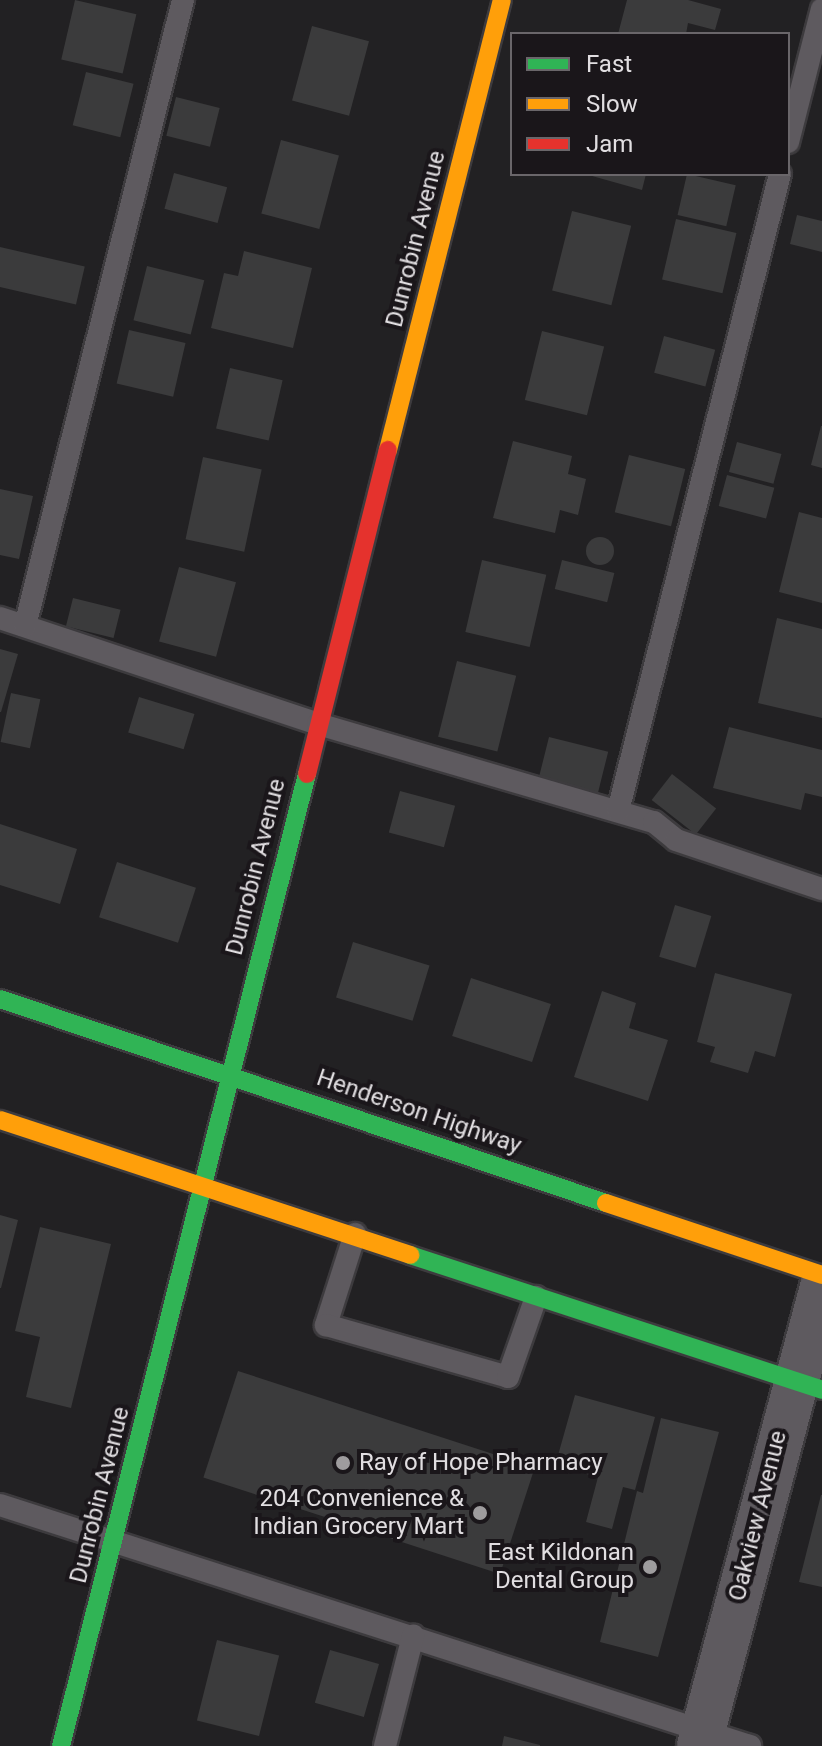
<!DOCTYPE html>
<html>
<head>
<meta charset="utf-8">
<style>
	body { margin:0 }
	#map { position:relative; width:822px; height:1746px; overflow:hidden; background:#222123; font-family:Roboto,sans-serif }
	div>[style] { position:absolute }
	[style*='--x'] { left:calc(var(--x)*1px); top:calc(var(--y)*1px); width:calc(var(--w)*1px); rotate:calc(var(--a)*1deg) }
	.building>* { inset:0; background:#3b3b3c; transform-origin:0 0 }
	.round { border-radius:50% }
	.roads { filter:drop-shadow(2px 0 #3d3b3e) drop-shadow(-2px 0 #3d3b3e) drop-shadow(0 2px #3d3b3e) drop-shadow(0 -2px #3d3b3e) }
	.lane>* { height:22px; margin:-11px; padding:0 11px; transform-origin:11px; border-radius:11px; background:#5e5a5f }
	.street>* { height:44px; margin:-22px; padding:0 22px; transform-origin:22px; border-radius:22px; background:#5e5a5f }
	.fast>* { height:18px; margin:-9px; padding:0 9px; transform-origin:9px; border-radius:9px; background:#30b455 }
	.slow>* { height:18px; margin:-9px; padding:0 9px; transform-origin:9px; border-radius:9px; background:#ff9f0a }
	.jam>* { height:18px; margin:-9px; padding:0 9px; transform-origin:9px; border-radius:9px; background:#e5322d }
	.dots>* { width:22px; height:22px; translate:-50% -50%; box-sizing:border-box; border:4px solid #1a161a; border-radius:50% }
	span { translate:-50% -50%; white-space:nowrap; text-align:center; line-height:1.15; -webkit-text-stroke:8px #1a161a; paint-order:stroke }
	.street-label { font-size:24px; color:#e1dee1 }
	.poi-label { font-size:24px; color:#e1dee1 }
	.left { translate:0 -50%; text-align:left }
	.right { translate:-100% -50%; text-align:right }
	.legend { position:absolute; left:510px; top:32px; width:280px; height:144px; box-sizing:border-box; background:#1a161a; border:2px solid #6a666a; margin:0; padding:10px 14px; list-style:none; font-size:24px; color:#e1dee1 }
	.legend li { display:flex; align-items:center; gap:16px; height:40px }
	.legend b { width:40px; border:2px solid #6a666a }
</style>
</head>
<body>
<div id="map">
	<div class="building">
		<i style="left:75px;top:0;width:63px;height:61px;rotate:13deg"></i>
		<i style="clip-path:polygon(627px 0,688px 0,721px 9px,715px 30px,688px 23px,686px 34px,618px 34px)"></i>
		<i style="left:312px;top:26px;width:59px;height:77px;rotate:15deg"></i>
		<i style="left:86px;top:72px;width:49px;height:55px;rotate:14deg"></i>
		<i style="left:176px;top:97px;width:45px;height:40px;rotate:14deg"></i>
		<i style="left:281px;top:140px;width:60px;height:76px;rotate:15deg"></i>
		<i style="left:174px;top:173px;width:55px;height:37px;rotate:15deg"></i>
		<i style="clip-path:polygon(585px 174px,646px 174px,642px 190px)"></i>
		<i style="left:687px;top:174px;width:50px;height:42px;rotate:13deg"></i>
		<i style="left:572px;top:211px;width:61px;height:82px;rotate:14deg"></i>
		<i style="clip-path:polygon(797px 215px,822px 221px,822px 252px,790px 244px)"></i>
		<i style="left:676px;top:219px;width:62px;height:62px;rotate:13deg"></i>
		<i style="left:0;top:247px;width:87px;height:39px;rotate:13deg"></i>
		<i style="clip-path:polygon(244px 251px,312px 268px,293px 348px,211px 328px,224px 273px,238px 276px)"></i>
		<i style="left:147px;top:266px;width:59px;height:56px;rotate:14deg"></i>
		<i style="left:129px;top:330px;width:58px;height:55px;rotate:13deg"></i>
		<i style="left:542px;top:331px;width:64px;height:71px;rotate:14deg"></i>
		<i style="left:664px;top:336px;width:53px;height:38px;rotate:15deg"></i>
		<i style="left:230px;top:368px;width:54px;height:62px;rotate:13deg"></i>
		<i style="clip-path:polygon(821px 426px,822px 426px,822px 468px,811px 465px)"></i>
		<i style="clip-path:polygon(513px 441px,572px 456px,568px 474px,586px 479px,578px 515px,560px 510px,555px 533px,493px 518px)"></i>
		<i style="left:737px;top:442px;width:46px;height:31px;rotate:15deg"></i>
		<i style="left:629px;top:455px;width:58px;height:59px;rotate:14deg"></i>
		<i style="left:203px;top:457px;width:60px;height:84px;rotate:12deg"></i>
		<i style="left:727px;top:475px;width:49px;height:32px;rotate:15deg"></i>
		<i style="clip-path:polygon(0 489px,33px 496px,19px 559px,0 555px)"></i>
		<i style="clip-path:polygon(799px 512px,822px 518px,822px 603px,779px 592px)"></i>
		<i class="round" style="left:586px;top:537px;width:28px;height:28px"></i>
		<i style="left:482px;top:560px;width:66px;height:74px;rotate:13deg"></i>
		<i style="left:562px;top:560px;width:54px;height:30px;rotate:14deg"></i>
		<i style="left:179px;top:567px;width:59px;height:77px;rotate:15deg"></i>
		<i style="left:73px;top:598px;width:49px;height:29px;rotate:14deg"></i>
		<i style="clip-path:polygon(777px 618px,822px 629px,822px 718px,758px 703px)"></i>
		<i style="clip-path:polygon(0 649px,18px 654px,1px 712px,0 712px)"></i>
		<i style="left:457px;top:661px;width:61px;height:78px;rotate:14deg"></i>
		<i style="left:11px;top:693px;width:30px;height:50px;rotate:12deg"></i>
		<i style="left:139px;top:697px;width:58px;height:37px;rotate:17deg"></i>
		<i style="clip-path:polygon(729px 727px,822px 750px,822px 797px,805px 793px,801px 810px,713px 788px)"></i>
		<i style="left:549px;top:737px;width:61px;height:44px;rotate:14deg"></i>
		<i style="left:672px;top:774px;width:56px;height:33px;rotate:38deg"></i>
		<i style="left:400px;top:791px;width:57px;height:43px;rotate:15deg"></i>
		<i style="clip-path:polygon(0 824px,77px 849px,60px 904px,0 885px)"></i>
		<i style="left:117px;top:862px;width:83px;height:58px;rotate:18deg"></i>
		<i style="left:675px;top:905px;width:38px;height:54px;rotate:17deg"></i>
		<i style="left:353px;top:942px;width:80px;height:58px;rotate:17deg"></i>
		<i style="clip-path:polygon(715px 973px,792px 994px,775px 1057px,755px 1051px,748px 1073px,710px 1062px,715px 1047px,697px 1042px)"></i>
		<i style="left:471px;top:978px;width:84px;height:61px;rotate:18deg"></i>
		<i style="clip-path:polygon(602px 991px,636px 1003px,629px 1028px,668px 1040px,648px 1101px,574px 1077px)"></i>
		<i style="clip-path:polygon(0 1215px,18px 1220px,1px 1288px,0 1288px)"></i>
		<i style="clip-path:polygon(40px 1227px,111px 1244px,71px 1408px,26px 1397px,40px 1337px,15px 1331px)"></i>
		<i style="left:238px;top:1371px;width:312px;height:112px;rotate:18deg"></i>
		<i style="clip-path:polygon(575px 1395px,655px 1417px,635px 1490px,623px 1487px,612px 1529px,586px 1522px,598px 1477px,555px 1466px)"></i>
		<i style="clip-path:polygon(661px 1418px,719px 1432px,658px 1657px,600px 1642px,637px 1491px,643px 1493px)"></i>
		<i style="clip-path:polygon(821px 1495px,822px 1495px,822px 1587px,799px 1582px)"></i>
		<i style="left:217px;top:1640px;width:64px;height:83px;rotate:14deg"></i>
		<i style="left:330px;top:1650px;width:51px;height:55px;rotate:16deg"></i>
		<i style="clip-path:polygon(504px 1736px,540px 1745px,540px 1746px,502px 1746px)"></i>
	</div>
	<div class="roads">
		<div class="lane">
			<i style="--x:788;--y:142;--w:137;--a:-75.7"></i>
			<i style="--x:0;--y:618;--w:335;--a:18.4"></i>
			<i style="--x:318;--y:724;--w:350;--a:16.3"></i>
			<i style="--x:654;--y:822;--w:28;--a:39"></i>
			<i style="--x:676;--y:840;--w:154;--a:18.6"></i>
			<i style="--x:25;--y:626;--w:646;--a:-75.83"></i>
			<i style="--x:618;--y:811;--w:657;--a:-75.73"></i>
			<i style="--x:355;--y:1234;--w:96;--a:107.7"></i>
			<i style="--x:326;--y:1325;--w:189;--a:15.9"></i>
			<i style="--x:508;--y:1377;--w:85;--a:-70.7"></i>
			<i style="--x:0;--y:1505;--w:788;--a:17.81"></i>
			<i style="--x:385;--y:1746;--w:114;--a:-75.7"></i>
		</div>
		<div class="street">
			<i style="--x:699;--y:1746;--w:475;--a:-75"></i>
		</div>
		<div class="fast">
			<i style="--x:0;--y:999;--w:639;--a:18.6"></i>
			<i style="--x:410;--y:1255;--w:434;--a:18.1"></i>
			<i style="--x:61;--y:1746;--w:1003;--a:-75.8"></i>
		</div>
		<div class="slow">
			<i style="--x:388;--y:450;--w:464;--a:-75.8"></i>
			<i style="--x:0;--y:1120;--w:432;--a:18.2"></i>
			<i style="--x:606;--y:1203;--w:228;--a:18.4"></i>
		</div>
		<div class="jam">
			<i style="--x:307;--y:774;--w:334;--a:-76"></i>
		</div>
	</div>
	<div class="dots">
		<i style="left:343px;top:1463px;background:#9e9c9e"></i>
		<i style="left:480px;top:1513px;background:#9e9c9e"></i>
		<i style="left:650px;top:1567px;background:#9e9c9e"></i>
	</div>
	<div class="street-label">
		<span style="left:416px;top:239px;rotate:-76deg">Dunrobin Avenue</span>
		<span style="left:256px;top:867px;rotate:-76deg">Dunrobin Avenue</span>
		<span style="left:419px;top:1112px;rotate:19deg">Henderson Highway</span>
		<span style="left:100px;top:1495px;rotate:-76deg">Dunrobin Avenue</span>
		<span style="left:758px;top:1516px;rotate:-76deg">Oakview Avenue</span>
	</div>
	<div class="poi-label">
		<span class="left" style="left:359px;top:1463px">Ray of Hope Pharmacy</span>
		<span class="right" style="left:464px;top:1513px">204 Convenience &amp;<br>Indian Grocery Mart</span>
		<span class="right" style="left:634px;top:1567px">East Kildonan<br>Dental Group</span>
	</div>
	<ul class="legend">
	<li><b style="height:10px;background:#30b455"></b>Fast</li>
	<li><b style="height:10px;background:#ff9f0a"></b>Slow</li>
	<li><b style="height:10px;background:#e5322d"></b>Jam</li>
	</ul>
</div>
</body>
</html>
